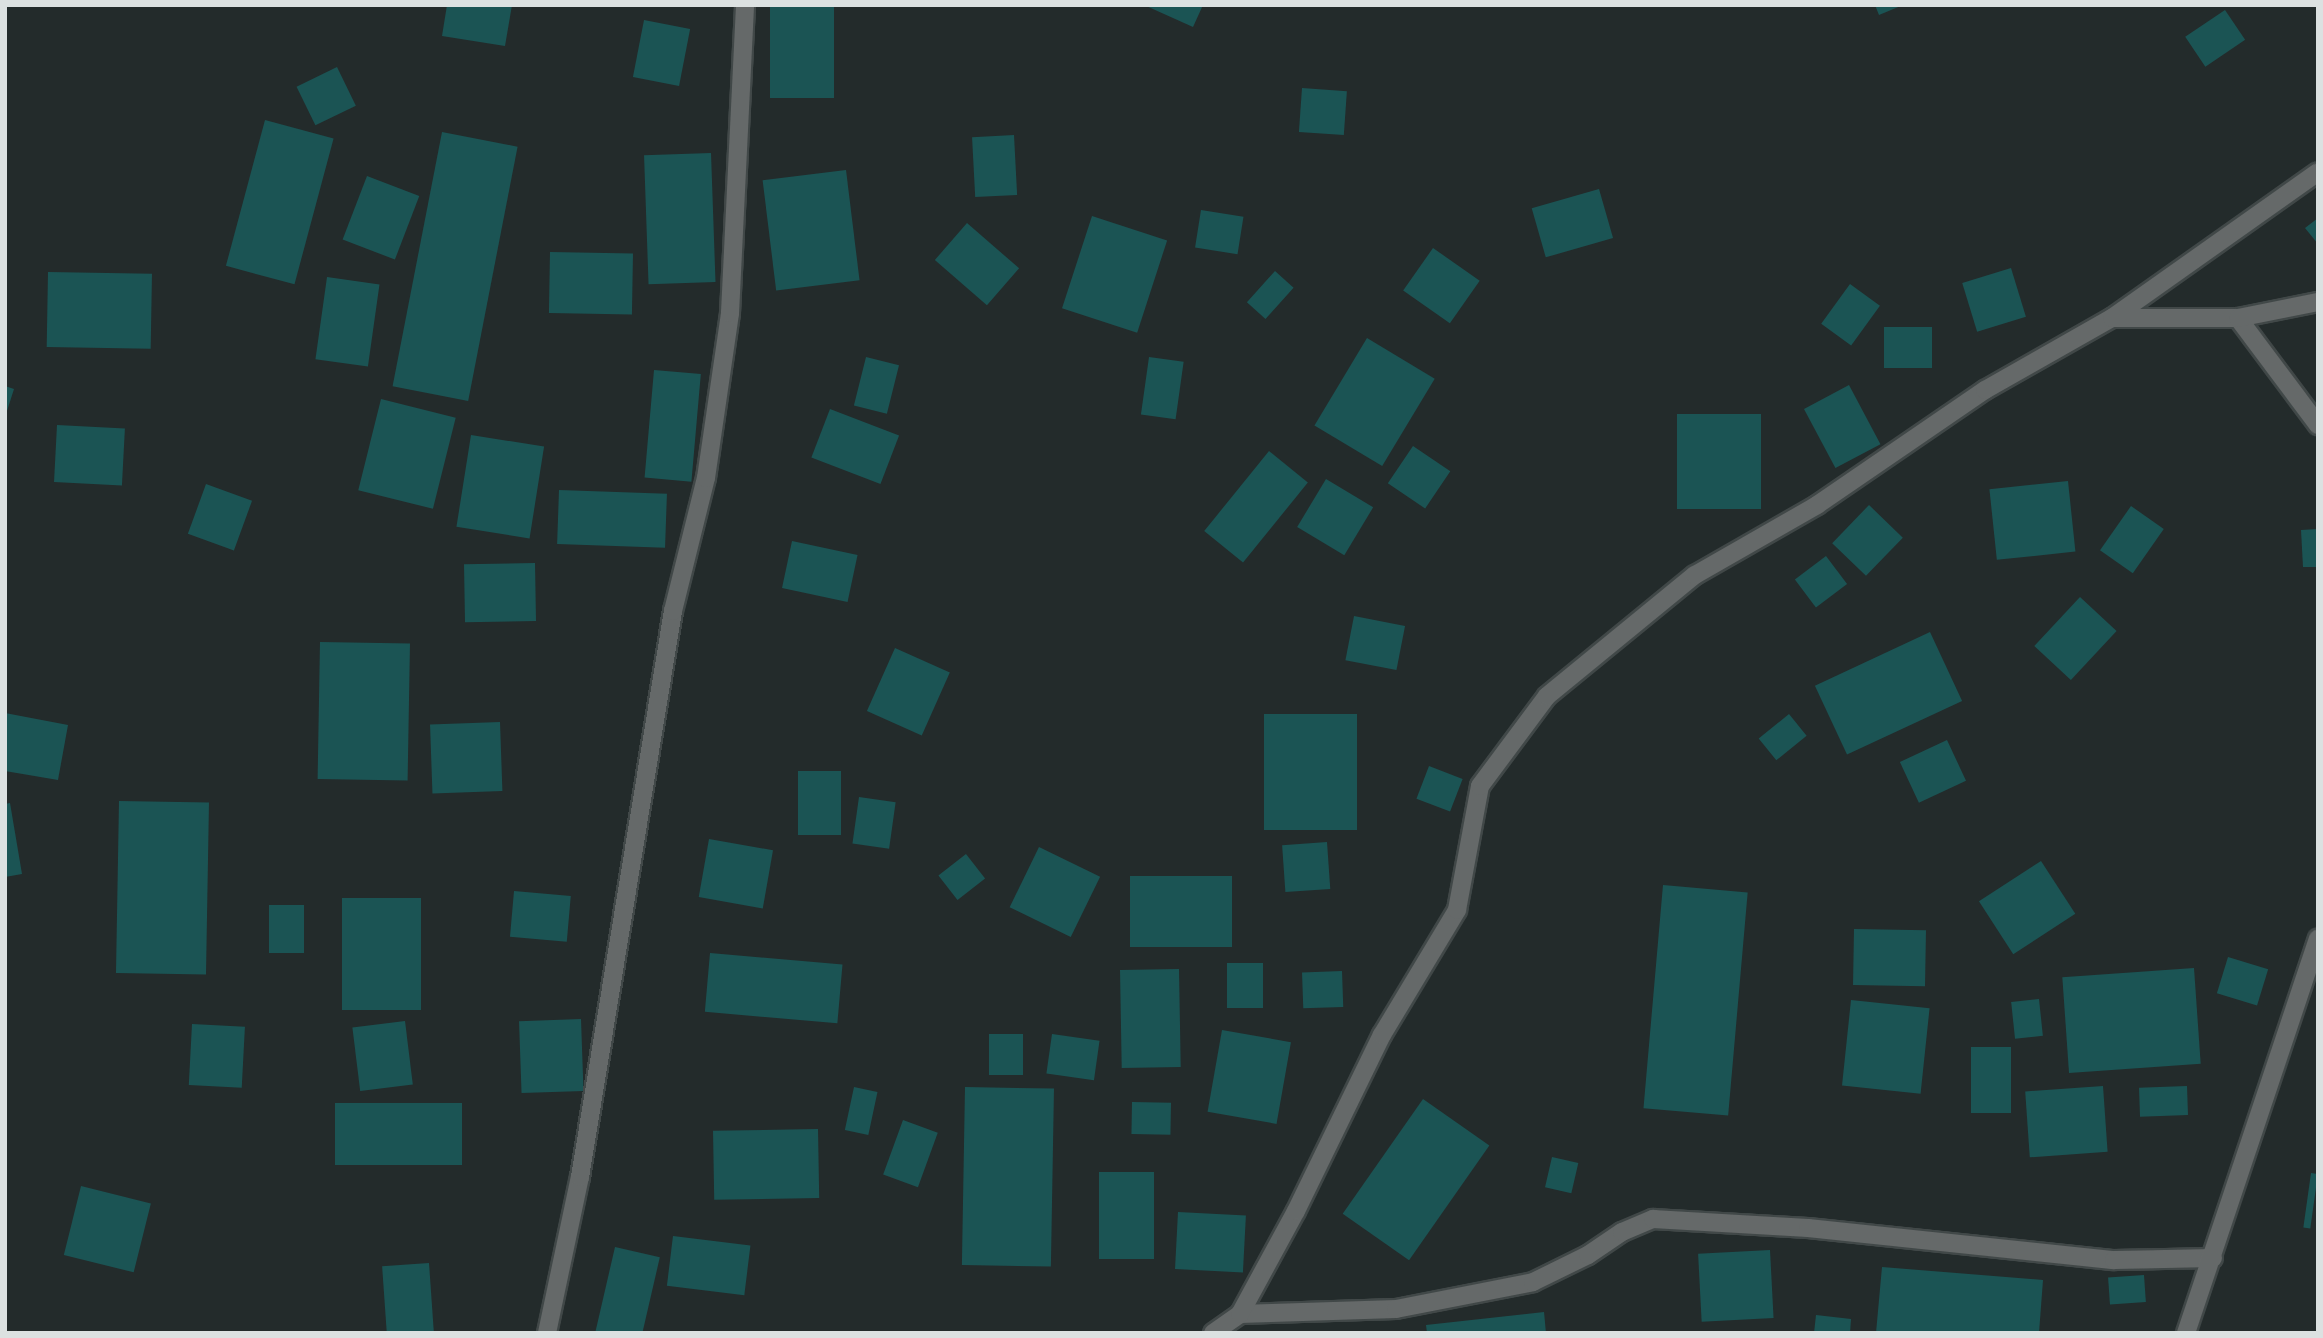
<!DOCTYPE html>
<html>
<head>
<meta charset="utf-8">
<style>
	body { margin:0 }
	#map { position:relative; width:2323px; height:1338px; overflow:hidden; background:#232b2b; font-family:Roboto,sans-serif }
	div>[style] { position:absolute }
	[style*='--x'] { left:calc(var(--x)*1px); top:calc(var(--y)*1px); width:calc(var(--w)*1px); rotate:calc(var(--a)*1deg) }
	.building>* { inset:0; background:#1b5454; transform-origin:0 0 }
	.roads { filter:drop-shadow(2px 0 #414848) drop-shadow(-2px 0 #414848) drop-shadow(0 2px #414848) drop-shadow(0 -2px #414848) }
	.minor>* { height:18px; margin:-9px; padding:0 9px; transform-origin:9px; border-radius:9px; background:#656969 }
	span { translate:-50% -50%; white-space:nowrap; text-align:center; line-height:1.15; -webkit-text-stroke:6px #232b2b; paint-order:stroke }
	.frame { position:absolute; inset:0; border:7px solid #dce1e1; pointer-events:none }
</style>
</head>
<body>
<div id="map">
	<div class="building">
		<i style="clip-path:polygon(447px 5px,512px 5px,505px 46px,442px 36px)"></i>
		<i style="left:770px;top:5px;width:64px;height:93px"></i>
		<i style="clip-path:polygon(1144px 5px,1203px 5px,1193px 27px)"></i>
		<i style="clip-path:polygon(1875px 5px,1903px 5px,1879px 15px)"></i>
		<i style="left:2225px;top:10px;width:36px;height:48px;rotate:56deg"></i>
		<i style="left:644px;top:20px;width:47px;height:58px;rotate:11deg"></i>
		<i style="left:337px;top:67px;width:43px;height:45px;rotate:64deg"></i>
		<i style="left:1302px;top:88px;width:45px;height:44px;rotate:4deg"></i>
		<i style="left:265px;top:120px;width:71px;height:151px;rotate:15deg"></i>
		<i style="left:442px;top:132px;width:77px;height:259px;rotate:11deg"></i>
		<i style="left:1014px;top:135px;width:60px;height:42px;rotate:87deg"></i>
		<i style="left:711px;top:153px;width:129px;height:67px;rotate:88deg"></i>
		<i style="left:846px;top:170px;width:111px;height:84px;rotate:83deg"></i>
		<i style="left:367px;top:176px;width:56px;height:68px;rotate:21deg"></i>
		<i style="left:1599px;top:189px;width:51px;height:70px;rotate:74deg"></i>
		<i style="left:1201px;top:210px;width:43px;height:38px;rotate:9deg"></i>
		<i style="left:1092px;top:216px;width:79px;height:97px;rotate:18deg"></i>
		<i style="clip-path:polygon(2318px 218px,2318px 244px,2305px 228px)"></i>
		<i style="left:967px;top:223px;width:69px;height:49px;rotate:41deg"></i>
		<i style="left:1433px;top:248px;width:57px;height:52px;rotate:35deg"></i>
		<i style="left:550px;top:252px;width:83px;height:61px;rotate:1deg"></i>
		<i style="left:2011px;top:268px;width:51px;height:51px;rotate:73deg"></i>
		<i style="left:1275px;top:271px;width:25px;height:42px;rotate:42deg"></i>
		<i style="left:48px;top:272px;width:104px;height:75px;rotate:1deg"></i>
		<i style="left:327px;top:277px;width:53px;height:83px;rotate:8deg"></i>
		<i style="left:1850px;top:284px;width:37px;height:49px;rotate:36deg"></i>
		<i style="left:1932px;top:327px;width:41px;height:48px;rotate:90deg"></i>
		<i style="left:1367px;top:338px;width:79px;height:102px;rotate:31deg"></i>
		<i style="left:866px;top:357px;width:34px;height:50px;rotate:14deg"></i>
		<i style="left:1149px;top:357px;width:35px;height:58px;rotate:8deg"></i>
		<i style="left:654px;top:370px;width:47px;height:108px;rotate:5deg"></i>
		<i style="left:1849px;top:385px;width:67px;height:51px;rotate:62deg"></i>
		<i style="clip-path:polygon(5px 386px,14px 389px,6px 414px,5px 414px)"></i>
		<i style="left:381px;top:399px;width:77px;height:94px;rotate:14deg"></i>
		<i style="left:830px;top:409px;width:74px;height:52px;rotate:21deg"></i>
		<i style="left:1677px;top:414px;width:84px;height:95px"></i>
		<i style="left:57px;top:425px;width:68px;height:57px;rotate:3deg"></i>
		<i style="left:471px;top:435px;width:74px;height:93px;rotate:9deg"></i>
		<i style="left:1413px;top:446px;width:45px;height:45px;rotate:34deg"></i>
		<i style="left:1269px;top:451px;width:50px;height:103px;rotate:39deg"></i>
		<i style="left:1326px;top:479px;width:55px;height:56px;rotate:31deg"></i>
		<i style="left:2068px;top:481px;width:71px;height:79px;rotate:84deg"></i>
		<i style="left:206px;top:484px;width:49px;height:53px;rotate:20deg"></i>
		<i style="left:559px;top:490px;width:108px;height:54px;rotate:2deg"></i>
		<i style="left:1869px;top:505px;width:47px;height:53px;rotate:44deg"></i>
		<i style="left:2131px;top:506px;width:40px;height:54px;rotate:35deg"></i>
		<i style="clip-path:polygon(2318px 529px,2318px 567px,2303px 567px,2301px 530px)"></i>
		<i style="left:792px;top:541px;width:67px;height:48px;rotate:12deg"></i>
		<i style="left:1826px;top:556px;width:35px;height:39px;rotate:53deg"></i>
		<i style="left:535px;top:563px;width:58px;height:71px;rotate:89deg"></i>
		<i style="left:2080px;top:597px;width:50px;height:67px;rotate:43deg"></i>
		<i style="left:1354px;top:616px;width:52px;height:45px;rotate:11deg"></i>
		<i style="left:1930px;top:632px;width:76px;height:127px;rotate:65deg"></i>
		<i style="left:320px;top:642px;width:90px;height:137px;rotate:1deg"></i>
		<i style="left:895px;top:648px;width:60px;height:69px;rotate:24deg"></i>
		<i style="clip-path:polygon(5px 713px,68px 725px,58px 780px,5px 771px)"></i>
		<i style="left:1264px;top:714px;width:93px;height:116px"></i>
		<i style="left:1789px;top:714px;width:28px;height:39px;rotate:51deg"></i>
		<i style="left:500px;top:722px;width:69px;height:70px;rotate:88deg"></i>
		<i style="left:1947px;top:740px;width:45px;height:52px;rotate:65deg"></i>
		<i style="left:1429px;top:766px;width:36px;height:35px;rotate:21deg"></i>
		<i style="left:798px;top:771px;width:43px;height:64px"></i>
		<i style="left:859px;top:797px;width:37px;height:47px;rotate:8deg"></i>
		<i style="left:119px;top:801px;width:90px;height:172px;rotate:1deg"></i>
		<i style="clip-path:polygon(10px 803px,22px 874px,5px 877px,5px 804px)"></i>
		<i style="left:709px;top:839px;width:65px;height:59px;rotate:10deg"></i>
		<i style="left:1327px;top:842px;width:47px;height:45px;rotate:86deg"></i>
		<i style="left:1039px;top:847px;width:68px;height:67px;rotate:26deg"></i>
		<i style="left:966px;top:854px;width:31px;height:35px;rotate:52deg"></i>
		<i style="left:2041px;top:861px;width:63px;height:74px;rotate:57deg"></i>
		<i style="left:1232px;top:876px;width:71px;height:102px;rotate:90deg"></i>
		<i style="left:1663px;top:885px;width:85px;height:224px;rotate:5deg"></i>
		<i style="left:514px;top:891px;width:57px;height:46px;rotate:5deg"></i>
		<i style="left:342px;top:898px;width:79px;height:112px"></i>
		<i style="left:269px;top:905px;width:35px;height:48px"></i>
		<i style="left:1854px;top:929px;width:72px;height:56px;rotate:1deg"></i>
		<i style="left:710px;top:953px;width:133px;height:59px;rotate:5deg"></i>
		<i style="left:2228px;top:957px;width:42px;height:38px;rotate:17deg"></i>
		<i style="left:1227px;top:963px;width:36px;height:45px"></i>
		<i style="left:2194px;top:968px;width:96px;height:132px;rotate:86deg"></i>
		<i style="left:1179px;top:969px;width:98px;height:59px;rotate:89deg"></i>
		<i style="left:1342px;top:971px;width:36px;height:40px;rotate:88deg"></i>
		<i style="left:2039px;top:999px;width:37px;height:28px;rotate:84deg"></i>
		<i style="left:1851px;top:1000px;width:79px;height:86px;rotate:6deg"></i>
		<i style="left:581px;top:1019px;width:72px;height:62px;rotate:88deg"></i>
		<i style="left:405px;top:1021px;width:64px;height:53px;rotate:83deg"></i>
		<i style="left:192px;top:1024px;width:53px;height:61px;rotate:3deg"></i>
		<i style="left:1222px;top:1030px;width:70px;height:83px;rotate:10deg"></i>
		<i style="left:989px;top:1034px;width:34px;height:41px"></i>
		<i style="left:1052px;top:1034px;width:48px;height:40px;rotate:8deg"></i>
		<i style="left:1971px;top:1047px;width:40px;height:66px"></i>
		<i style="left:2103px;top:1086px;width:66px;height:78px;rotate:86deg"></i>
		<i style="left:2187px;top:1086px;width:29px;height:48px;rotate:88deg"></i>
		<i style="left:854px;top:1087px;width:24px;height:44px;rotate:12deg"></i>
		<i style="left:965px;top:1087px;width:89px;height:178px;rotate:1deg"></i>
		<i style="left:1423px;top:1099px;width:81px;height:140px;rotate:35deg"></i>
		<i style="left:1132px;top:1102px;width:39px;height:32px;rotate:1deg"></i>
		<i style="left:335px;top:1103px;width:127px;height:62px"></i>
		<i style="left:903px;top:1120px;width:37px;height:58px;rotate:20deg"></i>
		<i style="left:818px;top:1129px;width:69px;height:105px;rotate:89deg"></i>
		<i style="left:1552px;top:1157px;width:27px;height:31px;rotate:13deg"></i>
		<i style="left:1099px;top:1172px;width:55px;height:87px"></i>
		<i style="left:2311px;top:1173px;width:7px;height:55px;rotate:8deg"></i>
		<i style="left:81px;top:1186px;width:72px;height:71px;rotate:14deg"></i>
		<i style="left:1178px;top:1212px;width:68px;height:57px;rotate:3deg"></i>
		<i style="left:673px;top:1236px;width:78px;height:50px;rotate:7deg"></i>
		<i style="left:615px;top:1247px;width:46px;height:88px;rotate:13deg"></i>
		<i style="left:1770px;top:1250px;width:68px;height:72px;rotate:87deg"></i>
		<i style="left:429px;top:1263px;width:69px;height:47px;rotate:86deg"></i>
		<i style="clip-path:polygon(1882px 1267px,2043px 1280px,2039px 1333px,1876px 1333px)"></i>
		<i style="left:2144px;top:1275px;width:27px;height:36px;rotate:86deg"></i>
		<i style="clip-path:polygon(1544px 1312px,1546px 1333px,1427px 1333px,1426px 1325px)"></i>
		<i style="clip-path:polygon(1816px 1315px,1851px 1319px,1850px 1333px,1814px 1333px)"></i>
	</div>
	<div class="roads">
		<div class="minor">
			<i style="--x:2112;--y:318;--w:252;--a:-35.3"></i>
			<i style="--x:2238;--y:318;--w:134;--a:53.2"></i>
			<i style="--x:1240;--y:1314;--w:156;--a:-1.8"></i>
			<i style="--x:1396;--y:1309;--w:140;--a:-11.1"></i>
			<i style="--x:1533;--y:1282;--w:61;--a:-26.1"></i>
			<i style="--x:1588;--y:1255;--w:41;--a:-34.1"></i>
			<i style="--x:1622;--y:1232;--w:34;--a:-23"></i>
			<i style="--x:1653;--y:1219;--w:155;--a:3.3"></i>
			<i style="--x:1808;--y:1228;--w:308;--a:6"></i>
			<i style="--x:2114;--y:1260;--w:99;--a:-1.2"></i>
			<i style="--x:547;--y:1333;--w:159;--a:-78.1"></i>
			<i style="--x:580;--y:1177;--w:574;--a:-80.67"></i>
			<i style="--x:673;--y:611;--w:137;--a:-76.1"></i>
			<i style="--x:706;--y:478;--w:167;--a:-81.7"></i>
			<i style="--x:730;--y:313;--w:308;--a:-87.2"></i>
			<i style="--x:1213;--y:1333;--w:33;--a:-35"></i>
			<i style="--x:1240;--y:1314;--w:117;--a:-61.5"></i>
			<i style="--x:1296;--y:1211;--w:196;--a:-64"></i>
			<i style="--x:1382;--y:1035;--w:146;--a:-59"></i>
			<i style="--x:1457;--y:910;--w:126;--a:-79.5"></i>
			<i style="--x:1480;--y:786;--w:112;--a:-53.3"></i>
			<i style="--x:1547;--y:696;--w:191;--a:-39.3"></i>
			<i style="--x:1695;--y:575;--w:141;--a:-29.8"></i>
			<i style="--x:1817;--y:505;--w:204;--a:-34.4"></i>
			<i style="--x:1985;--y:390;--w:146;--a:-29.6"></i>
			<i style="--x:2112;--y:318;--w:126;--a:0"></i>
			<i style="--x:2238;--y:318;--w:82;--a:-11.3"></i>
			<i style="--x:2186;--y:1333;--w:416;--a:-71.5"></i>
		</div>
	</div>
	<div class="frame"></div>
</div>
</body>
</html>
